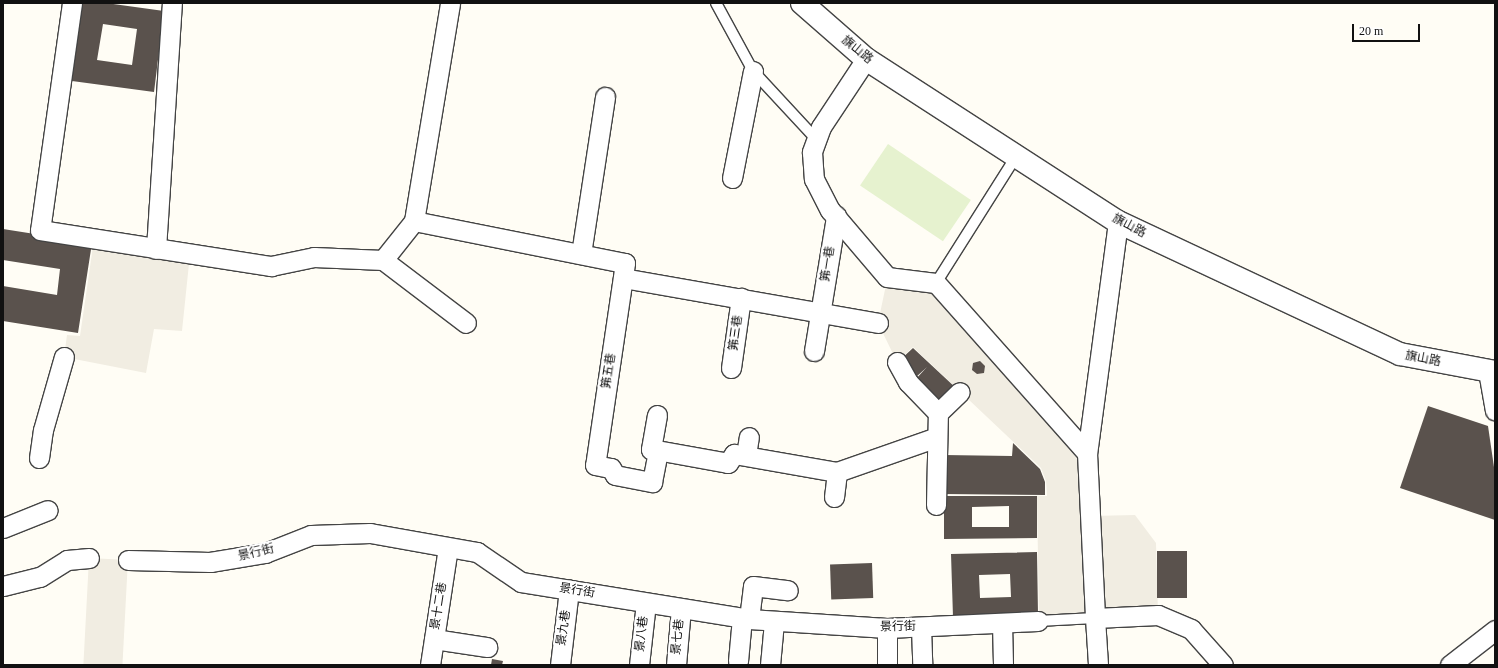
<!DOCTYPE html>
<html>
<head>
<meta charset="utf-8">
<style>
	body { margin:0 }
	#map { position:relative; width:1498px; height:668px; overflow:hidden; background:#fffdf5; font-family:"Times New Roman","Noto Sans SC",serif }
	div>[style] { position:absolute }
	[style*='--x'] { left:calc(var(--x)*1px); top:calc(var(--y)*1px); width:calc(var(--w)*1px); rotate:calc(var(--a)*1deg) }
	.pitch>* { inset:0; background:#e6f2cf; transform-origin:0 0 }
	.plaza>* { inset:0; background:#f1ede2; transform-origin:0 0 }
	.building>* { inset:0; background:#5a524d; transform-origin:0 0 }
	.roads { filter:drop-shadow(1px 0 #444) drop-shadow(-1px 0 #444) drop-shadow(0 1px #444) drop-shadow(0 -1px #444) }
	.service>* { height:10px; margin:-5px; padding:0 5px; transform-origin:5px; border-radius:5px; background:#fff }
	.minor>* { height:19px; margin:-9.5px; padding:0 9.5px; transform-origin:9.5px; border-radius:9.5px; background:#fff }
	.tertiary>* { height:22px; margin:-11px; padding:0 11px; transform-origin:11px; border-radius:11px; background:#fff }
	span { translate:-50% -50%; white-space:nowrap; text-align:center; line-height:1.15; -webkit-text-stroke:4px #fff; paint-order:stroke }
	.street-label { font-size:12px; color:#111 }
	.frame { position:absolute; inset:0; border:4px solid #111; pointer-events:none }
	.scale { position:absolute; left:1352px; top:24px; width:68px; height:18px; box-sizing:border-box; border:2px solid #111; border-top:0; padding-left:5px; font-size:12px; line-height:14px; white-space:nowrap; color:#111; -webkit-text-stroke:3px #fff; paint-order:stroke }
</style>
</head>
<body>
<div id="map">
	<div class="pitch">
		<i style="left:888px;top:144px;width:100px;height:50px;rotate:34deg"></i>
	</div>
	<div class="plaza">
		<i style="clip-path:polygon(94px 239px,190px 254px,182px 331px,154px 329px,146px 373px,64px 357px,67px 335px,80px 336px)"></i>
		<i style="clip-path:polygon(887px 280px,934px 285px,1085px 454px,1094px 617px,1039px 620px,1037px 496px,1047px 496px,1046px 481px,1041px 468px,913px 347px,897px 362px,878px 323px)"></i>
		<i style="clip-path:polygon(1135px 515px,1156px 543px,1158px 614px,1095px 617px,1091px 516px)"></i>
		<i style="left:89px;top:558px;width:39px;height:107px;rotate:3deg"></i>
	</div>
	<div class="building">
		<i style="clip-path:polygon(evenodd,82px 3px,106px 3px,164px 11px,154px 92px,72px 81px,82px 3px,103px 24px,137px 29px,132px 65px,97px 60px,103px 24px)"></i>
		<i style="clip-path:polygon(3px 229px,92px 243px,78px 333px,3px 321px,3px 286px,57px 295px,60px 269px,3px 260px)"></i>
		<i style="clip-path:polygon(913px 348px,957px 389px,940px 406px,914px 381px,927px 367px,915px 378px,900px 360px)"></i>
		<i style="clip-path:polygon(980px 361px,985px 366px,984px 373px,977px 374px,972px 370px,973px 363px)"></i>
		<i style="clip-path:polygon(1428px 406px,1488px 426px,1495px 474px,1495px 520px,1400px 488px)"></i>
		<i style="clip-path:polygon(1013px 443px,1040px 469px,1045px 482px,1045px 495px,944px 494px,944px 455px,1012px 456px)"></i>
		<i style="clip-path:polygon(evenodd,944px 496px,1037px 496px,1037px 538px,944px 539px,944px 496px,1009px 506px,1009px 527px,972px 527px,972px 507px,1009px 506px)"></i>
		<i style="left:1157px;top:551px;width:30px;height:47px"></i>
		<i style="clip-path:polygon(evenodd,1037px 552px,1038px 614px,953px 617px,951px 554px,1037px 552px,1010px 574px,1011px 597px,980px 598px,979px 575px,1010px 574px)"></i>
		<i style="left:872px;top:563px;width:35px;height:42px;rotate:88deg"></i>
		<i style="clip-path:polygon(492px 659px,503px 661px,502px 665px,491px 665px)"></i>
	</div>
	<div class="roads">
		<div class="service">
			<i style="--x:716;--y:3;--w:77;--a:61.4"></i>
			<i style="--x:753;--y:71;--w:94;--a:47.2"></i>
			<i style="--x:936;--y:283;--w:151;--a:-57.7"></i>
			<i style="--x:1038;--y:621;--w:57;--a:-3"></i>
		</div>
		<div class="minor">
			<i style="--x:72;--y:3;--w:229;--a:98"></i>
			<i style="--x:40;--y:230;--w:234;--a:8.9"></i>
			<i style="--x:271;--y:266;--w:44;--a:-11.8"></i>
			<i style="--x:314;--y:257;--w:69;--a:2.5"></i>
			<i style="--x:383;--y:260;--w:50;--a:-51.5"></i>
			<i style="--x:414;--y:221;--w:221;--a:-80.6"></i>
			<i style="--x:866;--y:59;--w:82;--a:123.5"></i>
			<i style="--x:821;--y:127;--w:27;--a:110"></i>
			<i style="--x:812;--y:152;--w:27;--a:86"></i>
			<i style="--x:814;--y:179;--w:35;--a:63"></i>
			<i style="--x:830;--y:210;--w:88;--a:49.6"></i>
			<i style="--x:887;--y:277;--w:49;--a:7"></i>
			<i style="--x:936;--y:283;--w:227;--a:48.4"></i>
			<i style="--x:732;--y:178;--w:109;--a:-78.9"></i>
			<i style="--x:414;--y:221;--w:215;--a:11.3"></i>
			<i style="--x:625;--y:263;--w:204;--a:98.4"></i>
			<i style="--x:595;--y:465;--w:16;--a:11"></i>
			<i style="--x:611;--y:468;--w:8;--a:60"></i>
			<i style="--x:615;--y:475;--w:38;--a:11"></i>
			<i style="--x:652;--y:482;--w:32;--a:-79"></i>
			<i style="--x:1118;--y:222;--w:233;--a:97.6"></i>
			<i style="--x:1087;--y:453;--w:165;--a:87.2"></i>
			<i style="--x:1095;--y:618;--w:63;--a:-2.7"></i>
			<i style="--x:1158;--y:615;--w:36;--a:23"></i>
			<i style="--x:1191;--y:629;--w:48;--a:48.4"></i>
			<i style="--x:156;--y:249;--w:247;--a:-86.3"></i>
			<i style="--x:581;--y:254;--w:159;--a:-81.3"></i>
			<i style="--x:383;--y:260;--w:104;--a:37.2"></i>
			<i style="--x:623;--y:278;--w:259;--a:10"></i>
			<i style="--x:814;--y:351;--w:137;--a:-80.7"></i>
			<i style="--x:897;--y:362;--w:23;--a:61"></i>
			<i style="--x:908;--y:382;--w:43;--a:45.9"></i>
			<i style="--x:731;--y:368;--w:71;--a:-81.9"></i>
			<i style="--x:1488;--y:371;--w:40;--a:80"></i>
			<i style="--x:657;--y:415;--w:35;--a:100"></i>
			<i style="--x:651;--y:449;--w:78;--a:10.3"></i>
			<i style="--x:728;--y:463;--w:11;--a:-56"></i>
			<i style="--x:734;--y:454;--w:105;--a:9.9"></i>
			<i style="--x:837;--y:472;--w:106;--a:-19.3"></i>
			<i style="--x:746;--y:455;--w:18;--a:-81"></i>
			<i style="--x:39;--y:458;--w:28;--a:-82"></i>
			<i style="--x:43;--y:430;--w:76;--a:-74"></i>
			<i style="--x:834;--y:497;--w:25;--a:-83"></i>
			<i style="--x:936;--y:505;--w:92;--a:-88.8"></i>
			<i style="--x:938;--y:413;--w:30;--a:-44"></i>
			<i style="--x:3;--y:528;--w:48;--a:-21.8"></i>
			<i style="--x:128;--y:560;--w:82;--a:1.4"></i>
			<i style="--x:210;--y:562;--w:56;--a:-9.3"></i>
			<i style="--x:265;--y:553;--w:49;--a:-21.4"></i>
			<i style="--x:311;--y:535;--w:59;--a:-1.9"></i>
			<i style="--x:370;--y:533;--w:109;--a:10.1"></i>
			<i style="--x:477;--y:552;--w:53;--a:34.3"></i>
			<i style="--x:521;--y:582;--w:231;--a:9.2"></i>
			<i style="--x:749;--y:619;--w:138;--a:3.7"></i>
			<i style="--x:887;--y:628;--w:151;--a:-2.7"></i>
			<i style="--x:3;--y:586;--w:38;--a:-14"></i>
			<i style="--x:40;--y:577;--w:32;--a:-32"></i>
			<i style="--x:67;--y:560;--w:22;--a:-5"></i>
			<i style="--x:1095;--y:618;--w:47;--a:86.3"></i>
			<i style="--x:749;--y:619;--w:33;--a:-83"></i>
			<i style="--x:753;--y:586;--w:35;--a:7"></i>
			<i style="--x:1002;--y:623;--w:42;--a:88.6"></i>
			<i style="--x:921;--y:627;--w:38;--a:88"></i>
			<i style="--x:887;--y:628;--w:37;--a:90"></i>
			<i style="--x:434;--y:639;--w:54;--a:8.6"></i>
			<i style="--x:738;--y:661;--w:43;--a:-84.7"></i>
			<i style="--x:430;--y:665;--w:119;--a:-81.3"></i>
			<i style="--x:560;--y:665;--w:76;--a:-83.2"></i>
			<i style="--x:639;--y:665;--w:62;--a:-83.6"></i>
			<i style="--x:676;--y:665;--w:57;--a:-85"></i>
			<i style="--x:770;--y:665;--w:43;--a:-84.7"></i>
			<i style="--x:1450;--y:665;--w:57;--a:-37.9"></i>
		</div>
		<div class="tertiary">
			<i style="--x:802;--y:3;--w:85;--a:41.2"></i>
			<i style="--x:866;--y:59;--w:300;--a:32.9"></i>
			<i style="--x:1118;--y:222;--w:311;--a:25.1"></i>
			<i style="--x:1400;--y:354;--w:97;--a:10.7"></i>
		</div>
	</div>
	<div class="street-label">
		<span style="left:857px;top:50px;rotate:39deg">旗山路</span>
		<span style="left:1129px;top:226px;rotate:28deg">旗山路</span>
		<span style="left:828px;top:264px;rotate:-81deg">笰一巷</span>
		<span style="left:736px;top:333px;rotate:-82deg">笰三巷</span>
		<span style="left:1423px;top:359px;rotate:11deg">旗山路</span>
		<span style="left:609px;top:371px;rotate:-81deg">笰五巷</span>
		<span style="left:256px;top:553px;rotate:-13deg">景行街</span>
		<span style="left:577px;top:591px;rotate:9deg">景行街</span>
		<span style="left:439px;top:606px;rotate:-81deg">景十二巷</span>
		<span style="left:898px;top:627px;rotate:-1deg">景行街</span>
		<span style="left:564px;top:628px;rotate:-82deg">景九巷</span>
		<span style="left:642px;top:634px;rotate:-83deg">景八巷</span>
		<span style="left:678px;top:637px;rotate:-84deg">景七巷</span>
	</div>
	<div class="frame"></div>
	<div class="scale">20 m</div>
</div>
</body>
</html>
